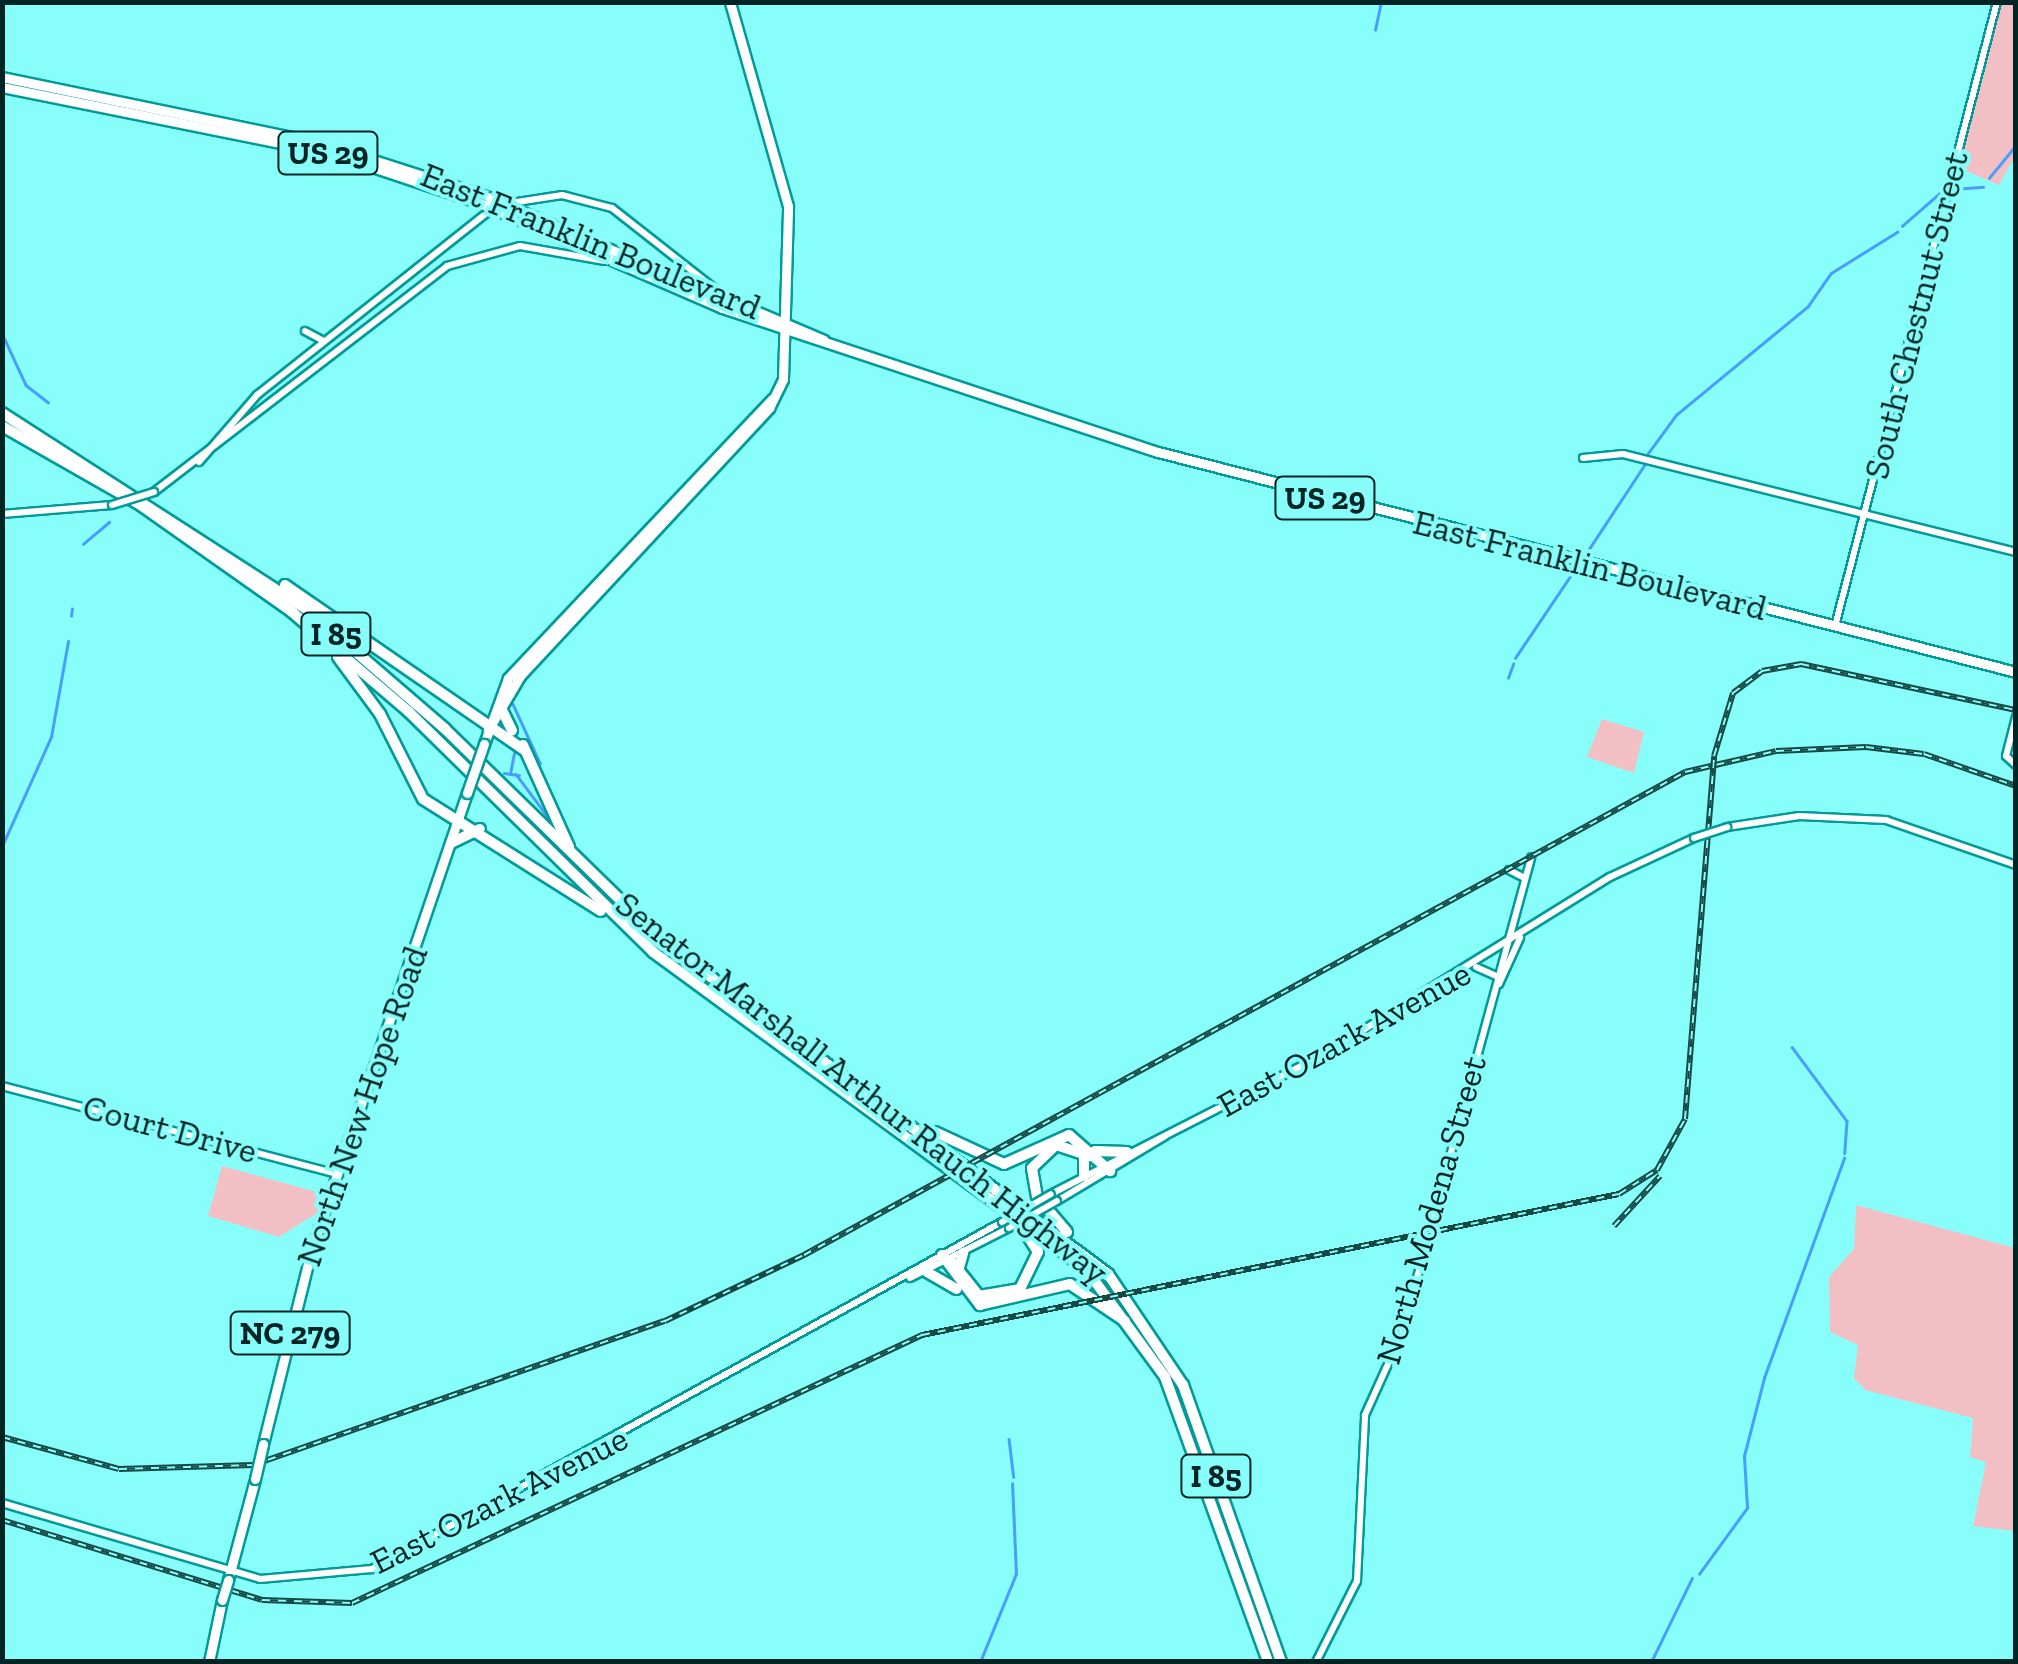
<!DOCTYPE html>
<html>
<head>
<meta charset="utf-8">
<style>
	body { margin:0 }
	#map { position:relative; width:2018px; height:1664px; overflow:hidden; background:#88fefa; font-family:"Zilla Slab",serif }
	div>[style] { position:absolute }
	[style*='--x'] { left:calc(var(--x)*1px); top:calc(var(--y)*1px); width:calc(var(--w)*1px); rotate:calc(var(--a)*1deg) }
	.green>* { inset:0; background:#f2c0c4 }
	.stream>* { height:2.5px; margin:-1.25px; padding:0 1.25px; transform-origin:1.25px; border-radius:1.25px; background:#479efc }
	.roads { filter:drop-shadow(2px 0 #009b99) drop-shadow(-2px 0 #009b99) drop-shadow(0 2px #009b99) drop-shadow(0 -2px #009b99) }
	.tertiary>* { height:6px; margin:-3px; padding:0 3px; transform-origin:3px; border-radius:3px; background:#fff }
	.secondary>* { height:6px; margin:-3px; padding:0 3px; transform-origin:3px; border-radius:3px; background:#fff }
	.primary>* { height:9px; margin:-4.5px; padding:0 4.5px; transform-origin:4.5px; border-radius:4.5px; background:#fff }
	.motorway>* { height:10px; margin:-5px; padding:0 5px; transform-origin:5px; border-radius:5px; background:#fff }
	.rail>* { height:6px; margin-top:-3px; transform-origin:0; background:repeating-linear-gradient(90deg,#88fefa 0 8px,#164846 0 16px); box-sizing:border-box; border-block:2px solid #164846 }
	.bridges { filter:drop-shadow(2px 0 #009b99) drop-shadow(-2px 0 #009b99) drop-shadow(0 2px #009b99) drop-shadow(0 -2px #009b99) }
	.secondary-bridge>* { height:6px; margin:-3px; padding:0 3px; transform-origin:3px; border-radius:3px; background:#fff }
	.primary-bridge>* { height:9px; margin:-4.5px; padding:0 4.5px; transform-origin:4.5px; border-radius:4.5px; background:#fff }
	span { translate:-50% -50%; white-space:nowrap; text-align:center; line-height:1.15; -webkit-text-stroke:8px #88fefa; paint-order:stroke }
	.shield-label span { padding:2px 8px; background:#88fefa; border:2px solid; border-radius:8px; -webkit-text-stroke-width:0 }
	.shield-label { font-size:32px; color:#002524; font-weight:700 }
	.street-label { font-size:35px; color:#002524 }
	.frame { position:absolute; inset:0; border:5px solid #002524; pointer-events:none }
</style>
</head>
<body>
<div id="map">
	<div class="green">
		<i style="clip-path:polygon(2001px 3px,2015px 3px,2015px 156px,1999px 185px,1957px 167px)"></i>
		<i style="clip-path:polygon(1602px 719px,1644px 732px,1634px 773px,1587px 757px)"></i>
		<i style="clip-path:polygon(222px 1166px,324px 1194px,317px 1213px,279px 1237px,208px 1216px)"></i>
		<i style="clip-path:polygon(1856px 1205px,2015px 1248px,2015px 1531px,1973px 1526px,1986px 1462px,1970px 1457px,1973px 1418px,1865px 1390px,1854px 1378px,1858px 1345px,1830px 1332px,1829px 1277px,1854px 1249px)"></i>
	</div>
	<div class="stream">
		<i style="--x:1375;--y:30;--w:29;--a:-78"></i>
		<i style="--x:1989;--y:178;--w:43;--a:-50.7"></i>
		<i style="--x:1952;--y:189;--w:31;--a:-4"></i>
		<i style="--x:1902;--y:226;--w:52;--a:-41.1"></i>
		<i style="--x:2;--y:333;--w:57;--a:65.2"></i>
		<i style="--x:26;--y:385;--w:28;--a:38"></i>
		<i style="--x:1646;--y:456;--w:51;--a:-53.8"></i>
		<i style="--x:1676;--y:415;--w:171;--a:-39.5"></i>
		<i style="--x:1808;--y:306;--w:40;--a:-55.1"></i>
		<i style="--x:1831;--y:273;--w:78;--a:-31.8"></i>
		<i style="--x:83;--y:544;--w:34;--a:-40"></i>
		<i style="--x:1585;--y:555;--w:109;--a:-56.6"></i>
		<i style="--x:71;--y:616;--w:7;--a:-82"></i>
		<i style="--x:1515;--y:658;--w:107;--a:-56"></i>
		<i style="--x:1508;--y:678;--w:15;--a:-70"></i>
		<i style="--x:513;--y:704;--w:65;--a:65.4"></i>
		<i style="--x:504;--y:773;--w:15;--a:8"></i>
		<i style="--x:510;--y:774;--w:26;--a:-79"></i>
		<i style="--x:516;--y:774;--w:64;--a:53.3"></i>
		<i style="--x:2;--y:846;--w:120;--a:-65.8"></i>
		<i style="--x:51;--y:737;--w:97;--a:-79.9"></i>
		<i style="--x:1792;--y:1047;--w:92;--a:53.4"></i>
		<i style="--x:1847;--y:1121;--w:32;--a:94"></i>
		<i style="--x:1009;--y:1439;--w:38;--a:83"></i>
		<i style="--x:1699;--y:1574;--w:82;--a:-54"></i>
		<i style="--x:1747;--y:1508;--w:52;--a:-93.3"></i>
		<i style="--x:1744;--y:1456;--w:81;--a:-75.6"></i>
		<i style="--x:1764;--y:1378;--w:234;--a:-70"></i>
		<i style="--x:980;--y:1662;--w:95;--a:-67.8"></i>
		<i style="--x:1016;--y:1574;--w:90;--a:-92.5"></i>
		<i style="--x:1651;--y:1662;--w:93;--a:-64"></i>
	</div>
	<div class="roads">
		<div class="tertiary">
			<i style="--x:1583;--y:458;--w:40;--a:-5.7"></i>
			<i style="--x:1623;--y:454;--w:405;--a:14"></i>
			<i style="--x:1835;--y:626;--w:645;--a:-75.45"></i>
			<i style="--x:2016;--y:717;--w:40;--a:104.4"></i>
			<i style="--x:2006;--y:756;--w:13;--a:42"></i>
			<i style="--x:1509;--y:870;--w:16;--a:27"></i>
			<i style="--x:1476;--y:967;--w:24;--a:24"></i>
			<i style="--x:1499;--y:984;--w:51;--a:-65.5"></i>
			<i style="--x:2;--y:1086;--w:346;--a:14.7"></i>
			<i style="--x:1316;--y:1662;--w:91;--a:-63.2"></i>
			<i style="--x:1357;--y:1581;--w:166;--a:-87.2"></i>
			<i style="--x:1365;--y:1415;--w:90;--a:-65.7"></i>
			<i style="--x:1402;--y:1333;--w:493;--a:-74.8"></i>
		</div>
		<div class="secondary">
			<i style="--x:504;--y:204;--w:59;--a:-8.8"></i>
			<i style="--x:562;--y:195;--w:52;--a:14.6"></i>
			<i style="--x:612;--y:208;--w:136;--a:38.1"></i>
			<i style="--x:305;--y:331;--w:19;--a:28"></i>
			<i style="--x:199;--y:462;--w:89;--a:-49.1"></i>
			<i style="--x:257;--y:395;--w:300;--a:-38.4"></i>
			<i style="--x:154;--y:492;--w:370;--a:-37.6"></i>
			<i style="--x:447;--y:266;--w:76;--a:-15.3"></i>
			<i style="--x:520;--y:246;--w:86;--a:10"></i>
			<i style="--x:2;--y:514;--w:110;--a:-4.7"></i>
			<i style="--x:1727;--y:827;--w:73;--a:-8.7"></i>
			<i style="--x:1799;--y:816;--w:87;--a:2.6"></i>
			<i style="--x:1886;--y:820;--w:138;--a:19.1"></i>
			<i style="--x:1051;--y:1194;--w:309;--a:-27.1"></i>
			<i style="--x:1326;--y:1053;--w:334;--a:-31.8"></i>
			<i style="--x:1610;--y:877;--w:93;--a:-24.9"></i>
			<i style="--x:1057;--y:1201;--w:126;--a:-31"></i>
			<i style="--x:910;--y:1278;--w:111;--a:-26.8"></i>
			<i style="--x:2;--y:1503;--w:269;--a:16.4"></i>
			<i style="--x:260;--y:1579;--w:112;--a:-5.1"></i>
			<i style="--x:372;--y:1569;--w:719;--a:-28.85"></i>
		</div>
		<div class="primary">
			<i style="--x:2;--y:77;--w:322;--a:11.7"></i>
			<i style="--x:317;--y:142;--w:180;--a:17.8"></i>
			<i style="--x:2;--y:87;--w:338;--a:11.4"></i>
			<i style="--x:333;--y:154;--w:152;--a:18.4"></i>
			<i style="--x:520;--y:211;--w:330;--a:23"></i>
			<i style="--x:513;--y:217;--w:228;--a:23.5"></i>
			<i style="--x:722;--y:308;--w:459;--a:18.3"></i>
			<i style="--x:1158;--y:452;--w:886;--a:14.38"></i>
			<i style="--x:488;--y:730;--w:63;--a:-59.3"></i>
			<i style="--x:520;--y:676;--w:366;--a:-47.1"></i>
			<i style="--x:769;--y:408;--w:32;--a:-64"></i>
			<i style="--x:783;--y:379;--w:173;--a:-88.3"></i>
			<i style="--x:788;--y:206;--w:212;--a:-105.9"></i>
			<i style="--x:484;--y:744;--w:70;--a:-70"></i>
			<i style="--x:508;--y:678;--w:384;--a:-46.6"></i>
			<i style="--x:263;--y:1444;--w:202;--a:-76"></i>
			<i style="--x:312;--y:1248;--w:481;--a:-71.2"></i>
			<i style="--x:228;--y:1580;--w:105;--a:-75"></i>
			<i style="--x:209;--y:1662;--w:63;--a:-78.2"></i>
		</div>
		<div class="motorway">
			<i style="--x:2;--y:413;--w:360;--a:32.8"></i>
			<i style="--x:305;--y:608;--w:185;--a:40.8"></i>
			<i style="--x:445;--y:729;--w:302;--a:44.3"></i>
			<i style="--x:661;--y:940;--w:558;--a:36.77"></i>
			<i style="--x:1108;--y:1274;--w:134;--a:56"></i>
			<i style="--x:1183;--y:1385;--w:294;--a:70.5"></i>
			<i style="--x:2;--y:426;--w:161;--a:29.7"></i>
			<i style="--x:142;--y:506;--w:184;--a:35.2"></i>
			<i style="--x:292;--y:612;--w:154;--a:40.5"></i>
			<i style="--x:409;--y:712;--w:342;--a:44.5"></i>
			<i style="--x:653;--y:952;--w:537;--a:36.21"></i>
			<i style="--x:1086;--y:1269;--w:134;--a:53.8"></i>
			<i style="--x:1165;--y:1377;--w:303;--a:70.1"></i>
			<i style="--x:285;--y:585;--w:290;--a:34.6"></i>
			<i style="--x:338;--y:657;--w:71;--a:53.6"></i>
			<i style="--x:380;--y:714;--w:95;--a:63.2"></i>
			<i style="--x:423;--y:799;--w:210;--a:32.2"></i>
			<i style="--x:501;--y:708;--w:25;--a:64"></i>
			<i style="--x:523;--y:745;--w:112;--a:65.7"></i>
			<i style="--x:451;--y:843;--w:32;--a:-26"></i>
			<i style="--x:935;--y:1132;--w:76;--a:24.9"></i>
			<i style="--x:1004;--y:1164;--w:71;--a:-24"></i>
			<i style="--x:1069;--y:1135;--w:55;--a:41.3"></i>
			<i style="--x:1095;--y:1151;--w:32;--a:2"></i>
			<i style="--x:1084;--y:1176;--w:25;--a:-90"></i>
			<i style="--x:1067;--y:1232;--w:46;--a:-130.6"></i>
			<i style="--x:1037;--y:1197;--w:29;--a:-100"></i>
			<i style="--x:1032;--y:1168;--w:33;--a:-44"></i>
			<i style="--x:1056;--y:1145;--w:36;--a:18"></i>
			<i style="--x:942;--y:1255;--w:63;--a:52.8"></i>
			<i style="--x:980;--y:1305;--w:92;--a:-13.1"></i>
			<i style="--x:1070;--y:1284;--w:66;--a:33.9"></i>
			<i style="--x:952;--y:1262;--w:43;--a:51.5"></i>
			<i style="--x:979;--y:1296;--w:42;--a:-9.7"></i>
			<i style="--x:1020;--y:1289;--w:41;--a:-64.1"></i>
			<i style="--x:1038;--y:1252;--w:41;--a:-122.2"></i>
			<i style="--x:958;--y:1271;--w:19;--a:-74"></i>
			<i style="--x:927;--y:1272;--w:34;--a:30"></i>
		</div>
	</div>
	<div class="rail">
		<i style="--x:1614;--y:1226;--w:68;--a:-47.4"></i>
		<i style="--x:2;--y:1437;--w:121;--a:15.3"></i>
		<i style="--x:119;--y:1469;--w:134;--a:-1.7"></i>
		<i style="--x:253;--y:1465;--w:436;--a:-19.3"></i>
		<i style="--x:665;--y:1321;--w:154;--a:-25.4"></i>
		<i style="--x:804;--y:1255;--w:1005;--a:-28.73"></i>
		<i style="--x:1685;--y:772;--w:93;--a:-13"></i>
		<i style="--x:1776;--y:751;--w:90;--a:-2.5"></i>
		<i style="--x:1866;--y:747;--w:58;--a:6.9"></i>
		<i style="--x:1924;--y:754;--w:97;--a:19.2"></i>
		<i style="--x:2;--y:1520;--w:272;--a:17.1"></i>
		<i style="--x:262;--y:1600;--w:90;--a:1.9"></i>
		<i style="--x:352;--y:1603;--w:630;--a:-25.18"></i>
		<i style="--x:922;--y:1335;--w:711;--a:-11.44"></i>
		<i style="--x:1619;--y:1194;--w:45;--a:-32.3"></i>
		<i style="--x:1657;--y:1170;--w:58;--a:-61.2"></i>
		<i style="--x:1685;--y:1119;--w:364;--a:-85.4"></i>
		<i style="--x:1714;--y:756;--w:66;--a:-73.2"></i>
		<i style="--x:1733;--y:693;--w:36;--a:-37"></i>
		<i style="--x:1762;--y:671;--w:40;--a:-10"></i>
		<i style="--x:1801;--y:664;--w:220;--a:12.1"></i>
	</div>
	<div class="bridges">
		<div class="secondary-bridge">
			<i style="--x:112;--y:505;--w:44;--a:-17.2"></i>
			<i style="--x:1694;--y:838;--w:35;--a:-18"></i>
			<i style="--x:1002;--y:1222;--w:56;--a:-29.7"></i>
			<i style="--x:1009;--y:1228;--w:55;--a:-29.4"></i>
		</div>
		<div class="primary-bridge">
			<i style="--x:488;--y:197;--w:35;--a:24"></i>
			<i style="--x:477;--y:202;--w:39;--a:23"></i>
			<i style="--x:467;--y:793;--w:52;--a:-70.9"></i>
			<i style="--x:255;--y:1479;--w:36;--a:-77"></i>
			<i style="--x:222;--y:1600;--w:21;--a:-73"></i>
		</div>
	</div>
	<div class="shield-label">
		<span style="left:328px;top:153px">US 29</span>
		<span style="left:1325px;top:498px">US 29</span>
		<span style="left:336px;top:634px">I 85</span>
		<span style="left:290px;top:1333px">NC 279</span>
		<span style="left:1216px;top:1476px">I 85</span>
	</div>
	<div class="street-label">
		<span style="left:591px;top:241px;rotate:22deg">East Franklin Boulevard</span>
		<span style="left:1916px;top:315px;rotate:-76deg">South Chestnut Street</span>
		<span style="left:1590px;top:565px;rotate:14deg">East Franklin Boulevard</span>
		<span style="left:1344px;top:1039px;rotate:-29deg">East Ozark Avenue</span>
		<span style="left:862px;top:1088px;rotate:38deg">Senator Marshall Arthur Rauch Highway</span>
		<span style="left:362px;top:1106px;rotate:-71deg">North New Hope Road</span>
		<span style="left:170px;top:1129px;rotate:15deg">Court Drive</span>
		<span style="left:1431px;top:1210px;rotate:-74deg">North Modena Street</span>
		<span style="left:499px;top:1500px;rotate:-27deg">East Ozark Avenue</span>
	</div>
	<div class="frame"></div>
</div>
</body>
</html>
